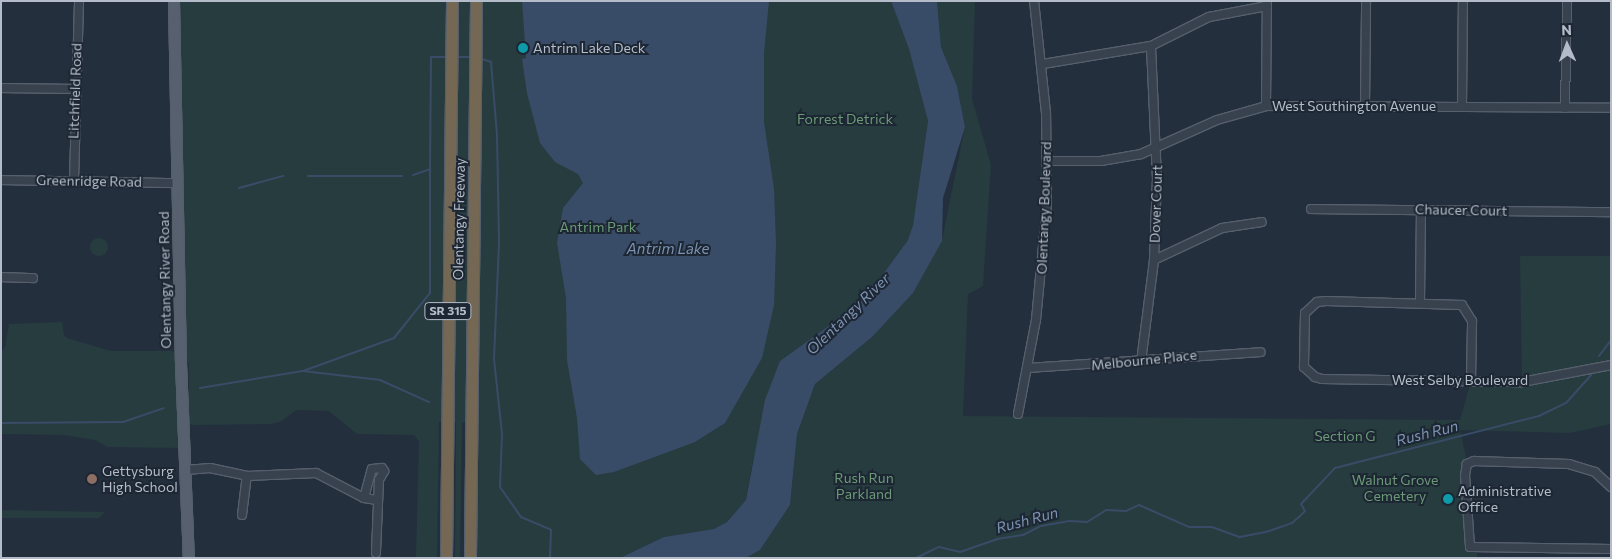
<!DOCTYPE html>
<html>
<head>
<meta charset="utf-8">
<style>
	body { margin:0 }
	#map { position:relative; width:1612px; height:559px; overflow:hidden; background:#242f3e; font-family:Commissioner,sans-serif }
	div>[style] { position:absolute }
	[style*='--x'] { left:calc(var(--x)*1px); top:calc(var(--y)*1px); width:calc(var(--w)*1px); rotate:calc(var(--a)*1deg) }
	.green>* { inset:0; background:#263c3f }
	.round { border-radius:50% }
	.water>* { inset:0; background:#394c67 }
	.stream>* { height:2px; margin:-1px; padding:0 1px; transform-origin:1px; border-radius:1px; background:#394c67 }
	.roads { filter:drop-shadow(1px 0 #565f6c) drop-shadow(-1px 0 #565f6c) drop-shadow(0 1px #565f6c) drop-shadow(0 -1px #565f6c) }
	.minor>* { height:8px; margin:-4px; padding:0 4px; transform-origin:4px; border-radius:4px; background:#38414e }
	.major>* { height:10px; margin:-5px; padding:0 5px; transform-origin:5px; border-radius:5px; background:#56606e }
	.highway>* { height:11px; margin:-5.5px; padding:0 5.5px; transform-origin:5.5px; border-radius:5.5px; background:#746855 }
	.dots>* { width:14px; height:14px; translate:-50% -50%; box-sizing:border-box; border:2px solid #1d2633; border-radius:50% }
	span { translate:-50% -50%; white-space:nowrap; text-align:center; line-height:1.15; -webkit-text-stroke:4px #1d2633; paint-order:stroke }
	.shield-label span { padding:1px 4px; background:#1d2633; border:1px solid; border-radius:4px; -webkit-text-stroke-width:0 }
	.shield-label { font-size:12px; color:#b4bcc9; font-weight:700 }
	.poi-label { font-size:14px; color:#b4bcc9 }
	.left { translate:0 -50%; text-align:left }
	.street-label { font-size:14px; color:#b4bcc9 }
	.park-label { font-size:14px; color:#6b9a76 }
	.water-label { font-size:15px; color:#7c92b1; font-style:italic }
	.frame { position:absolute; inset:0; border:2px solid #b4bcc9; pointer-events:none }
	.north { position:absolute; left:1542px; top:20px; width:50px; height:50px; -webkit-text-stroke:4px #1d2633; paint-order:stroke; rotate:358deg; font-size:14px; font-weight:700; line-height:20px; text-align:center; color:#b4bcc9 }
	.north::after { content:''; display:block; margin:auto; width:18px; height:22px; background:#b4bcc9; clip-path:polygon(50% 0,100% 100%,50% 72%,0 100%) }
</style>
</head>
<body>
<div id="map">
	<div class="green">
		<i style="clip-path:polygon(174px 1px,891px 1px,909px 49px,928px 121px,913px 225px,908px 240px,881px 277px,834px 322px,780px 361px,753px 461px,746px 500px,727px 522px,714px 529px,664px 537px,620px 558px,477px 558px,479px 422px,462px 422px,460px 558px,455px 558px,456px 422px,439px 422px,437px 558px,416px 558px,419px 441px,414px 435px,357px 434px,329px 411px,296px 410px,282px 421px,271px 424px,192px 425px,189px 422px,189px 363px,181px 363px)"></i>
		<i style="clip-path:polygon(937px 1px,975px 1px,972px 99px,991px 165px,983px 286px,968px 294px,963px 416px,1460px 420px,1471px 381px,1522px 381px,1520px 256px,1611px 256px,1611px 424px,1570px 433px,1460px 430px,1466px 457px,1462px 464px,1466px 545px,1470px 552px,1477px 553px,1477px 558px,746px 558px,760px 550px,790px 505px,797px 434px,815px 384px,872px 337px,913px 293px,942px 240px,965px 127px,957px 86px,941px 47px)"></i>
		<i class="round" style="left:90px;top:238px;width:18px;height:18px"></i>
		<i style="clip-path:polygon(62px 322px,64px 335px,67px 338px,111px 351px,172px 351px,176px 355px,182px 448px,108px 447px,95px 440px,64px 435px,1px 434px,1px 352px,5px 347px,9px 324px)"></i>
		<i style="clip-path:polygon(1px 510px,105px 512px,99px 518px,1px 518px)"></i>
	</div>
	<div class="water">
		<i style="clip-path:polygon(522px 1px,769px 1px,764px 53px,764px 122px,774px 189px,776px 244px,774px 305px,762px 358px,725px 423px,695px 442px,614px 472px,596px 475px,580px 459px,577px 418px,567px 360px,566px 298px,557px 243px,563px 208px,583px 183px,578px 174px,555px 162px,540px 143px,527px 93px,522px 59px,526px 58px)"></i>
		<i style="clip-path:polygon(891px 1px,937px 1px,941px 47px,957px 86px,965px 127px,943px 198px,942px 241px,913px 293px,872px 337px,815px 384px,797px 434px,790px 505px,760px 550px,746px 558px,620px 558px,664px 537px,714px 529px,727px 522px,746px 500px,765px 400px,780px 361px,834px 322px,881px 277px,908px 240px,913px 225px,928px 121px,909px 49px)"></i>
	</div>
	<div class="stream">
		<i style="--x:454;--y:57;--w:18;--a:0"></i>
		<i style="--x:479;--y:58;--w:13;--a:18"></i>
		<i style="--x:491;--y:62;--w:73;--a:85.3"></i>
		<i style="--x:497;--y:135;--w:109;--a:88.9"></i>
		<i style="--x:499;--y:244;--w:115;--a:92.5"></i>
		<i style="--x:494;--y:359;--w:75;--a:83.9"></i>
		<i style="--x:502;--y:434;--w:53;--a:92.2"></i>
		<i style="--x:500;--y:487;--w:37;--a:55"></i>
		<i style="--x:521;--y:517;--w:33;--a:23"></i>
		<i style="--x:551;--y:530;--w:28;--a:92"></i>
		<i style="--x:413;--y:175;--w:18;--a:-19"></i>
		<i style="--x:430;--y:169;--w:112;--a:-89.5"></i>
		<i style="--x:431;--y:57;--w:16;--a:0"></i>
		<i style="--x:308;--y:176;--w:94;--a:0"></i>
		<i style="--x:239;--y:188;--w:46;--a:-15.3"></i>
		<i style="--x:1599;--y:356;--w:20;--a:-53"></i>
		<i style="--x:303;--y:371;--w:97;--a:-19.9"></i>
		<i style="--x:394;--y:338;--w:58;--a:-51.3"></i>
		<i style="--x:430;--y:293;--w:124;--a:-90"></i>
		<i style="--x:200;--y:388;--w:104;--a:-9.4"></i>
		<i style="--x:303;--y:371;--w:78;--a:6.7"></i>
		<i style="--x:380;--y:380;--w:54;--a:24.2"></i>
		<i style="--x:1;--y:423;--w:122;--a:-0.5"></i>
		<i style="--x:123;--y:422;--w:43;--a:-18.9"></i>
		<i style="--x:886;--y:558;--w:9;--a:0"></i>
		<i style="--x:916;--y:558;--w:25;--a:-26"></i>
		<i style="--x:939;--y:547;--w:22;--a:13"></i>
		<i style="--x:960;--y:552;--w:39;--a:-19"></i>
		<i style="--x:997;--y:539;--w:26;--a:-9"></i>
		<i style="--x:1023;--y:535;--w:20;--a:-27"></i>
		<i style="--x:1041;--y:526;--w:28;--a:-10"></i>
		<i style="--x:1069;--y:521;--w:18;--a:3"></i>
		<i style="--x:1087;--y:522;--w:22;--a:-32"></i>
		<i style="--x:1106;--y:510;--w:20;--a:3"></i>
		<i style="--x:1126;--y:511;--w:14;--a:-25"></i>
		<i style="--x:1139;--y:505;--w:55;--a:23.7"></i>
		<i style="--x:1189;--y:527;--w:23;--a:0"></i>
		<i style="--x:1212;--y:527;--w:30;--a:20"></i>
		<i style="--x:1240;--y:537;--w:26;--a:-11"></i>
		<i style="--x:1266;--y:532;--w:28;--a:-19"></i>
		<i style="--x:1292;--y:523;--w:9;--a:-41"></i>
		<i style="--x:1299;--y:517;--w:8;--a:-45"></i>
		<i style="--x:1305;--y:511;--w:8;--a:-120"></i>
		<i style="--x:1301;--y:504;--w:50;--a:-46.6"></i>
		<i style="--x:1335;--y:468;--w:211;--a:-14.3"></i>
		<i style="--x:1539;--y:416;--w:30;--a:-26"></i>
		<i style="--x:1566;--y:403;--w:38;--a:-48"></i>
	</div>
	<div class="roads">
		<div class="minor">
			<i style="--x:1043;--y:64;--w:109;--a:-9.5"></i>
			<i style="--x:1151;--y:46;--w:65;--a:-26.6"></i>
			<i style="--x:1209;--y:17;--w:59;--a:-10.7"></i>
			<i style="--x:1;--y:88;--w:73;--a:0.8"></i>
			<i style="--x:1365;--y:105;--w:104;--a:-89.4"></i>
			<i style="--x:1266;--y:106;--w:105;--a:-89.5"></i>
			<i style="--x:1462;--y:106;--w:105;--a:-89.5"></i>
			<i style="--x:1565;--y:108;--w:107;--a:-88.9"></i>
			<i style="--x:1047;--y:161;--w:54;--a:0"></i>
			<i style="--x:1101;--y:161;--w:41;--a:-9.9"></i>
			<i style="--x:1141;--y:154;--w:83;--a:-24.1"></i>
			<i style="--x:1217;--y:120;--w:51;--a:-15.9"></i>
			<i style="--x:1266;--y:106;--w:345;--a:0.3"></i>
			<i style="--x:1;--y:180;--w:176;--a:1"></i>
			<i style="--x:74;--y:181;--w:180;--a:-88.4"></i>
			<i style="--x:1311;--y:209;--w:300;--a:0.6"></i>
			<i style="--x:1154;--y:260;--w:75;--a:-25.2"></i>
			<i style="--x:1222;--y:228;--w:40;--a:-8.5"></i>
			<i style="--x:1;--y:277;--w:32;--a:2"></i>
			<i style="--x:1420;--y:302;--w:92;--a:-89.4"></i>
			<i style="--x:1141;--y:362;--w:103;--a:-82.7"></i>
			<i style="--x:1154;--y:260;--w:81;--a:-87.9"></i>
			<i style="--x:1157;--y:179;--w:133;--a:-92.6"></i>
			<i style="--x:1028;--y:368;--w:233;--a:-3.9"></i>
			<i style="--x:1471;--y:381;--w:60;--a:-89"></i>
			<i style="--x:1472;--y:321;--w:19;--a:-122"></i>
			<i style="--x:1462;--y:305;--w:136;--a:-178.3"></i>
			<i style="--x:1326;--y:301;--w:9;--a:174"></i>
			<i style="--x:1317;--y:302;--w:16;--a:137"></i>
			<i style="--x:1305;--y:313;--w:54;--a:91.1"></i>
			<i style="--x:1304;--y:367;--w:15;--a:42"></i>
			<i style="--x:1315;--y:377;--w:7;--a:16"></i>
			<i style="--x:1322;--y:379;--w:200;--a:0.9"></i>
			<i style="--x:1522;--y:382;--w:91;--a:-10.8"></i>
			<i style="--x:1018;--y:414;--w:96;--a:-79.2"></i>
			<i style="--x:1036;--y:320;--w:118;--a:-84.6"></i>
			<i style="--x:1047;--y:203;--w:90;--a:-90.6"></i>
			<i style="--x:1046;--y:113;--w:113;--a:-96.1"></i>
			<i style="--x:186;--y:470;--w:24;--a:-5"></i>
			<i style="--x:210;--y:468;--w:38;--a:12"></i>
			<i style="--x:247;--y:476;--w:69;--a:-2.5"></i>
			<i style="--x:316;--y:473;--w:54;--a:27.5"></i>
			<i style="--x:364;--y:498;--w:13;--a:9"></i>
			<i style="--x:1611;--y:487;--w:22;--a:-137"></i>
			<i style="--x:1595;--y:472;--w:27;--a:-163"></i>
			<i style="--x:1569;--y:464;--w:95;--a:-178.2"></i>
			<i style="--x:1474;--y:461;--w:8;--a:157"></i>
			<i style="--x:1467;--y:464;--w:11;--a:100"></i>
			<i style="--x:1465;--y:475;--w:72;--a:86"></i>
			<i style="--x:1470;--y:547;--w:141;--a:0.8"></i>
			<i style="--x:364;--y:498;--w:30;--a:-75"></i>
			<i style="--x:372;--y:469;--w:10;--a:-6"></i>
			<i style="--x:382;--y:468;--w:4;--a:56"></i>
			<i style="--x:384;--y:471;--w:10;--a:119"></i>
			<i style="--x:379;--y:480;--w:73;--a:92.4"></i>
			<i style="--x:242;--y:515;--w:39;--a:-83"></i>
		</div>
		<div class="major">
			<i style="--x:174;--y:1;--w:362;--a:88.9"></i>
			<i style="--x:181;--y:363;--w:195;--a:87.7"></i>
		</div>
		<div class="highway">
			<i style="--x:446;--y:558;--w:557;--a:-89.38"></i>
			<i style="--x:470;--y:558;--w:557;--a:-89.38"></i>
		</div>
	</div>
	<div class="dots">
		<i style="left:523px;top:48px;background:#0f9aa8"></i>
		<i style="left:92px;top:479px;background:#8d6e63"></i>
		<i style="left:1448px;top:499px;background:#0f9aa8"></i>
	</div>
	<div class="shield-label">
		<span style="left:448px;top:311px">SR 315</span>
	</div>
	<div class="poi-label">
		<span class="left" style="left:533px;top:48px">Antrim Lake Deck</span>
		<span class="left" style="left:102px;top:479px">Gettysburg<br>High School</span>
		<span class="left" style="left:1458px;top:499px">Administrative<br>Office</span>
	</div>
	<div class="street-label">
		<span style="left:75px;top:91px;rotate:-88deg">Litchfield Road</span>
		<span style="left:1354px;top:106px">West Southington Avenue</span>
		<span style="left:89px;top:181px;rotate:1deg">Greenridge Road</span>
		<span style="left:1156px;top:204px;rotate:-88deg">Dover Court</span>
		<span style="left:1044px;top:208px;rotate:-88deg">Olentangy Boulevard</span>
		<span style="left:1461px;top:210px;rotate:1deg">Chaucer Court</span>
		<span style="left:459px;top:219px;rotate:-89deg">Olentangy Freeway</span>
		<span style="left:165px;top:280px;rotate:-91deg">Olentangy River Road</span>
		<span style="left:1144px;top:360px;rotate:-6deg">Melbourne Place</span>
		<span style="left:1460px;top:380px">West Selby Boulevard</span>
	</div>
	<div class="park-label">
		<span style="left:845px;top:119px">Forrest Detrick</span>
		<span style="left:598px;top:227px">Antrim Park</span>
		<span style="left:1345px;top:436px">Section G</span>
		<span style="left:864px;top:486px">Rush Run<br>Parkland</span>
		<span style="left:1395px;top:488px">Walnut Grove<br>Cemetery</span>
	</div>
	<div class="water-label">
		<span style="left:668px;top:249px">Antrim Lake</span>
		<span style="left:848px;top:314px;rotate:-44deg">Olentangy River</span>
		<span style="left:1427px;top:433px;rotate:-14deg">Rush Run</span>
		<span style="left:1027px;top:520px;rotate:-15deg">Rush Run</span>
	</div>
	<div class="frame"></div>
	<div class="north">N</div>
</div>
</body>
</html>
